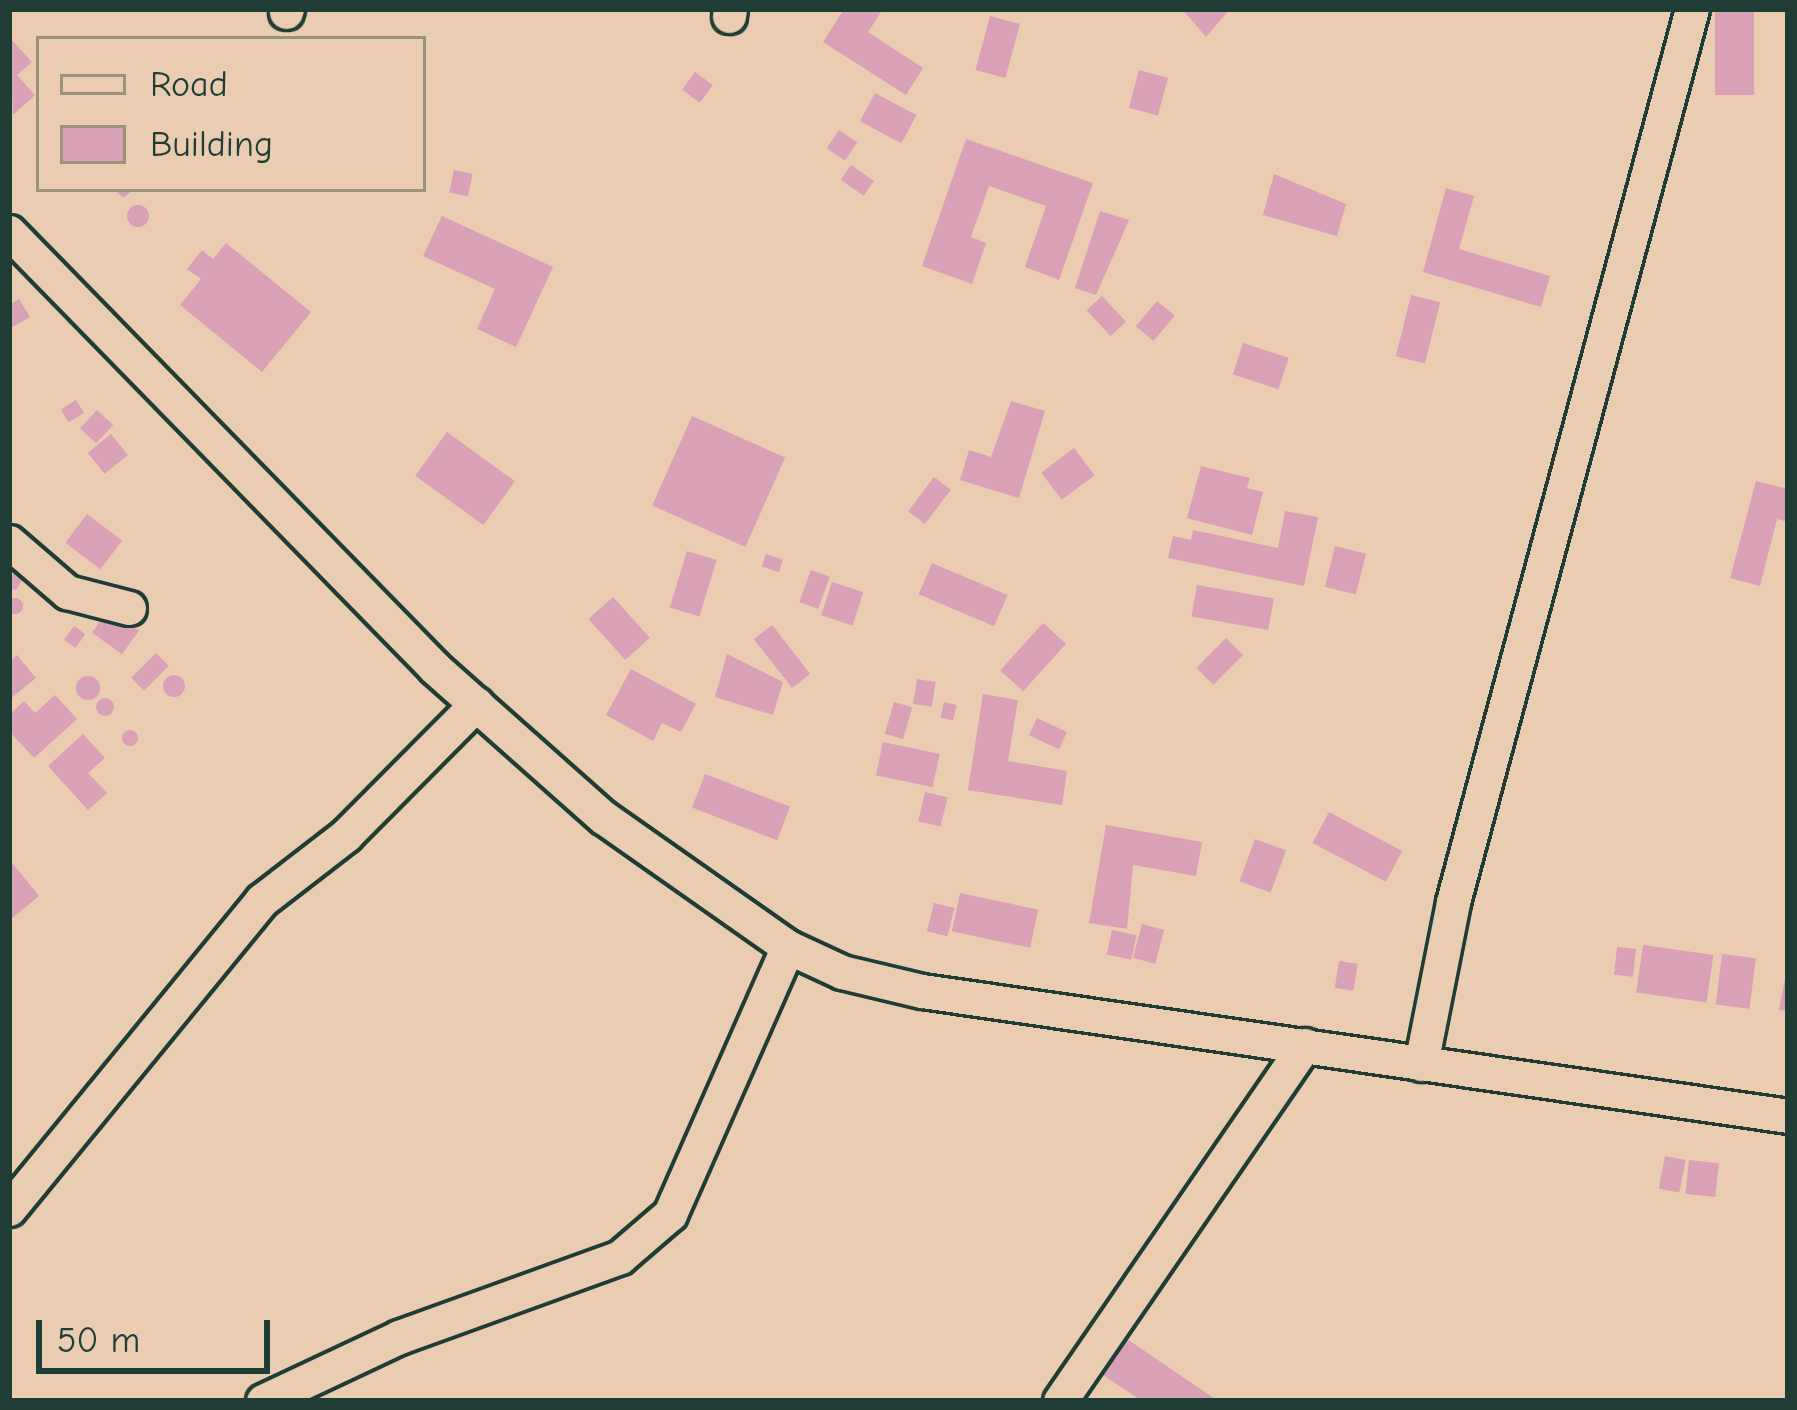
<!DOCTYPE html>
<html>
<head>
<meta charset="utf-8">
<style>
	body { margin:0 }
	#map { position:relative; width:1797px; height:1410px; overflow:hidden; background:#eaccb0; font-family:"Comic Neue",sans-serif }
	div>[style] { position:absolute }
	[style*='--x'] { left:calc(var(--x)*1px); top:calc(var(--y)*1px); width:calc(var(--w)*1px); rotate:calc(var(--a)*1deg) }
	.building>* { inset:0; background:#d8a1b5; transform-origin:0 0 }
	.round { border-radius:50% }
	.roads { filter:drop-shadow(3px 0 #1f3d34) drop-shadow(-3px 0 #1f3d34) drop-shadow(0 3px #1f3d34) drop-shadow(0 -3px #1f3d34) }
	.minor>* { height:33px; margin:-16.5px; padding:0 16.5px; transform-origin:16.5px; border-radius:16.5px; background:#eaccb0 }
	span { translate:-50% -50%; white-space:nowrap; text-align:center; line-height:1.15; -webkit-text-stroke:10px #eaccb0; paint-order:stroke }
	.frame { position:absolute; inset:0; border:12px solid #1f3d34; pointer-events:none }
	.legend { position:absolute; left:36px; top:36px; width:390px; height:156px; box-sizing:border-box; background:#eaccb0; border:3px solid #99937e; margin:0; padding:15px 21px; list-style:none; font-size:36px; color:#1f3d34 }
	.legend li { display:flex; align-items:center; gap:24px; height:60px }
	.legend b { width:60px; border:3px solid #99937e }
	.scale { position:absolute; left:36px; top:1320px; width:234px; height:54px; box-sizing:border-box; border:6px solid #1f3d34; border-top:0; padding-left:15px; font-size:36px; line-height:42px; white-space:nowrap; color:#1f3d34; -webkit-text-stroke:9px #eaccb0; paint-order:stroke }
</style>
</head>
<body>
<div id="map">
	<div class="building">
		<i style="clip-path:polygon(844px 9px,883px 9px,868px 32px,923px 68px,906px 95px,823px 42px)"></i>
		<i style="clip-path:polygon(1182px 9px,1230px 9px,1206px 37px)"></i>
		<i style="left:1715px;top:9px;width:39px;height:86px"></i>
		<i style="left:990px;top:16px;width:31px;height:56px;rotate:15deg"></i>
		<i style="clip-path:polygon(9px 37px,32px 62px,17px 75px,35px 95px,13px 115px)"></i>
		<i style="left:1139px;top:70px;width:30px;height:39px;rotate:15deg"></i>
		<i style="left:695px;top:72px;width:22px;height:22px;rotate:36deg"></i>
		<i style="left:875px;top:93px;width:47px;height:32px;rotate:28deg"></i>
		<i style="left:839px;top:130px;width:22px;height:22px;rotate:34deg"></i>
		<i style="clip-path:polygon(966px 139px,1093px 183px,1059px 280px,1025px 267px,1046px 206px,989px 186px,971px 237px,986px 243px,972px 284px,922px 266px)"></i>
		<i style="left:851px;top:165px;width:28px;height:18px;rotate:35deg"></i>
		<i style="left:454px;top:170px;width:19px;height:23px;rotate:12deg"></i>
		<i style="clip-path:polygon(1274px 174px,1346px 204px,1337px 236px,1263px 215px)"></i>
		<i style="clip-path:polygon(1446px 188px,1474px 196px,1459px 249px,1550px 276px,1541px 307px,1423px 272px)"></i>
		<i style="clip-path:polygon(114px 189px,134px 189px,123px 198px)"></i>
		<i class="round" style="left:127px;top:205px;width:22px;height:22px"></i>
		<i style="clip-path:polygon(1100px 211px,1129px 220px,1096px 295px,1075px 288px)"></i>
		<i style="clip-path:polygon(442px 216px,553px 267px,516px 347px,477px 329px,495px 289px,423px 256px)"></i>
		<i style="clip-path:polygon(226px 243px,311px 312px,262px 372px,180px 305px,201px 279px,187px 269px,202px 250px,213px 259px)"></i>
		<i style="left:1411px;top:295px;width:30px;height:63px;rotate:14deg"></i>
		<i style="left:1102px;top:296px;width:35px;height:21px;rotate:47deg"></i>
		<i style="clip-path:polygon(19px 299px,30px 317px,9px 329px,9px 305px)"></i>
		<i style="left:1157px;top:301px;width:23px;height:33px;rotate:40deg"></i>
		<i style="left:1243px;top:343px;width:48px;height:33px;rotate:18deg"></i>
		<i style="left:76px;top:400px;width:15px;height:18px;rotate:58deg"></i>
		<i style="clip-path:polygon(1011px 401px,1045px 411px,1019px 498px,960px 480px,969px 450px,991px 457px)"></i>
		<i style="left:97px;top:410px;width:22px;height:25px;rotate:43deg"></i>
		<i style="left:692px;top:416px;width:102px;height:98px;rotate:24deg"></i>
		<i style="left:447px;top:432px;width:84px;height:54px;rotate:36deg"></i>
		<i style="left:111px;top:434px;width:27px;height:30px;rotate:51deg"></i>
		<i style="left:1074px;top:448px;width:34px;height:41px;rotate:53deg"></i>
		<i style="clip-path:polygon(1201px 466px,1250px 478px,1247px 488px,1263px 492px,1252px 535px,1187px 518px)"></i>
		<i style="left:934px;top:477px;width:21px;height:43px;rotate:37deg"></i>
		<i style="clip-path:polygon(1756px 481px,1788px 489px,1788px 522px,1777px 519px,1760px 586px,1730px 578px)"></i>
		<i style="clip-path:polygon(1285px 511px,1318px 517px,1304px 586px,1168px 558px,1173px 536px,1191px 540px,1193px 530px,1278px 548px)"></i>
		<i style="left:87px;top:514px;width:44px;height:36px;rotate:37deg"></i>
		<i style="left:1335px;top:546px;width:32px;height:42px;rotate:14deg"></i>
		<i style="left:687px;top:551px;width:31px;height:59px;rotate:17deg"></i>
		<i style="left:766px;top:554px;width:18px;height:13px;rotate:19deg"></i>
		<i style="left:932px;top:563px;width:82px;height:34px;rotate:23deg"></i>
		<i style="clip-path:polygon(15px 567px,26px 574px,16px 590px,9px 588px)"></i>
		<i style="left:811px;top:570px;width:20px;height:34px;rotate:20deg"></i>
		<i style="left:832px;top:582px;width:33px;height:35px;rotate:18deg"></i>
		<i style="left:1197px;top:585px;width:78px;height:32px;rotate:10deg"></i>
		<i style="left:613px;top:597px;width:55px;height:33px;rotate:48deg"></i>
		<i class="round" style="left:7px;top:598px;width:16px;height:16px"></i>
		<i style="left:109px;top:609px;width:37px;height:29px;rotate:36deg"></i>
		<i style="left:1043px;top:623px;width:31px;height:64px;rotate:42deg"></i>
		<i style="left:772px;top:625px;width:62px;height:23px;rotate:52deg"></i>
		<i style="left:74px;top:626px;width:14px;height:17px;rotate:36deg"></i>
		<i style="left:1226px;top:638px;width:24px;height:42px;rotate:45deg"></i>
		<i style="left:156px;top:653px;width:18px;height:35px;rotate:45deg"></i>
		<i style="clip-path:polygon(727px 654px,783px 682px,773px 715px,715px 697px)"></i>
		<i style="clip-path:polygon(17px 655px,36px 678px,9px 700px,9px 662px)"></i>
		<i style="clip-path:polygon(631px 669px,696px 704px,681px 732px,662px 723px,653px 741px,606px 715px)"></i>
		<i class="round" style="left:163px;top:675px;width:22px;height:22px"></i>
		<i class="round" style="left:76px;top:676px;width:24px;height:24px"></i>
		<i style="left:917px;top:679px;width:19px;height:25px;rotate:9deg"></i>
		<i style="clip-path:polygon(983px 694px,1018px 700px,1008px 761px,1067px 771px,1062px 805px,968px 790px)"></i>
		<i style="clip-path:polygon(55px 695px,77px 719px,34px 758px,9px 731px,9px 715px,24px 701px,35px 713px)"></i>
		<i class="round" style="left:96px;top:698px;width:18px;height:18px"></i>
		<i style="left:894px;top:702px;width:19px;height:33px;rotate:16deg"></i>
		<i style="left:944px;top:702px;width:13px;height:16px;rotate:13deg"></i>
		<i style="left:1037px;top:718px;width:33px;height:19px;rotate:25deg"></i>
		<i class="round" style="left:122px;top:730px;width:16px;height:16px"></i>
		<i style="clip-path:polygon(83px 734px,105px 758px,88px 773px,107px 793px,88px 810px,48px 766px)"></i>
		<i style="left:883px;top:742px;width:58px;height:34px;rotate:12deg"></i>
		<i style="left:705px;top:774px;width:91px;height:36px;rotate:21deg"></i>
		<i style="left:925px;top:792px;width:23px;height:30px;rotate:13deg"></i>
		<i style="left:1329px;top:812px;width:83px;height:35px;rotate:28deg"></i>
		<i style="clip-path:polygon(1106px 825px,1202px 842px,1196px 876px,1133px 865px,1127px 929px,1089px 923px)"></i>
		<i style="left:1255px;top:839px;width:33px;height:45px;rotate:20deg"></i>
		<i style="clip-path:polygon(9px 859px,39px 896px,9px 921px)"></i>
		<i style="left:960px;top:893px;width:80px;height:39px;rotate:12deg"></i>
		<i style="left:934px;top:903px;width:21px;height:29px;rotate:14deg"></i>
		<i style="left:1142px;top:924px;width:23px;height:35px;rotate:15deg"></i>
		<i style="left:1112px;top:930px;width:25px;height:25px;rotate:12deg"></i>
		<i style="left:1643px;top:945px;width:71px;height:48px;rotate:8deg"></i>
		<i style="left:1617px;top:947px;width:19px;height:28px;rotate:6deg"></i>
		<i style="left:1722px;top:954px;width:34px;height:51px;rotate:7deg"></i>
		<i style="left:1339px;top:961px;width:19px;height:27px;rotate:9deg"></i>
		<i style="clip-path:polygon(1788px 963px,1788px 1011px,1779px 1010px)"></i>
		<i style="left:1665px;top:1156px;width:21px;height:33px;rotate:11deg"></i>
		<i style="left:1689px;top:1160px;width:30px;height:34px;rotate:6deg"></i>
		<i style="clip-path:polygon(1127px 1339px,1218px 1401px,1142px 1401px,1103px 1375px)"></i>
	</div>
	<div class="roads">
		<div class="minor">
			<i style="--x:286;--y:12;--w:3;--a:-72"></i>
			<i style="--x:729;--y:16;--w:7;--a:-82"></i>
			<i style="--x:9;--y:232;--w:610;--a:45.66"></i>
			<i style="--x:435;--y:668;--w:225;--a:41.6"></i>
			<i style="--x:603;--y:817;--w:226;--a:35.1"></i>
			<i style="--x:788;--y:947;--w:60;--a:24.8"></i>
			<i style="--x:842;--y:972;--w:82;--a:13.4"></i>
			<i style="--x:922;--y:991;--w:875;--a:8.21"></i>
			<i style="--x:9;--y:542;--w:77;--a:40.8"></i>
			<i style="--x:67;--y:592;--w:64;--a:14.5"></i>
			<i style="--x:1421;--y:1064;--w:165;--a:-78.8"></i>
			<i style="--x:1453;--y:902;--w:924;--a:-75.02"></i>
			<i style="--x:9;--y:1209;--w:399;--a:-50.7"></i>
			<i style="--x:262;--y:900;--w:106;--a:-37.7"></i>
			<i style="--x:346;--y:835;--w:185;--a:-45.2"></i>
			<i style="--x:263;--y:1401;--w:150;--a:-25.2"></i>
			<i style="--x:399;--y:1337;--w:235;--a:-19.9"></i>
			<i style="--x:620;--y:1257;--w:66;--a:-40.7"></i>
			<i style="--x:670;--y:1214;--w:292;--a:-66.2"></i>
			<i style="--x:1060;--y:1401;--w:432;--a:-55.5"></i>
		</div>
	</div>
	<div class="frame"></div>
	<ul class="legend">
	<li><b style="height:15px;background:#eaccb0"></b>Road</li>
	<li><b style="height:33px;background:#d8a1b5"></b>Building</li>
	</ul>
	<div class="scale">50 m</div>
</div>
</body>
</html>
